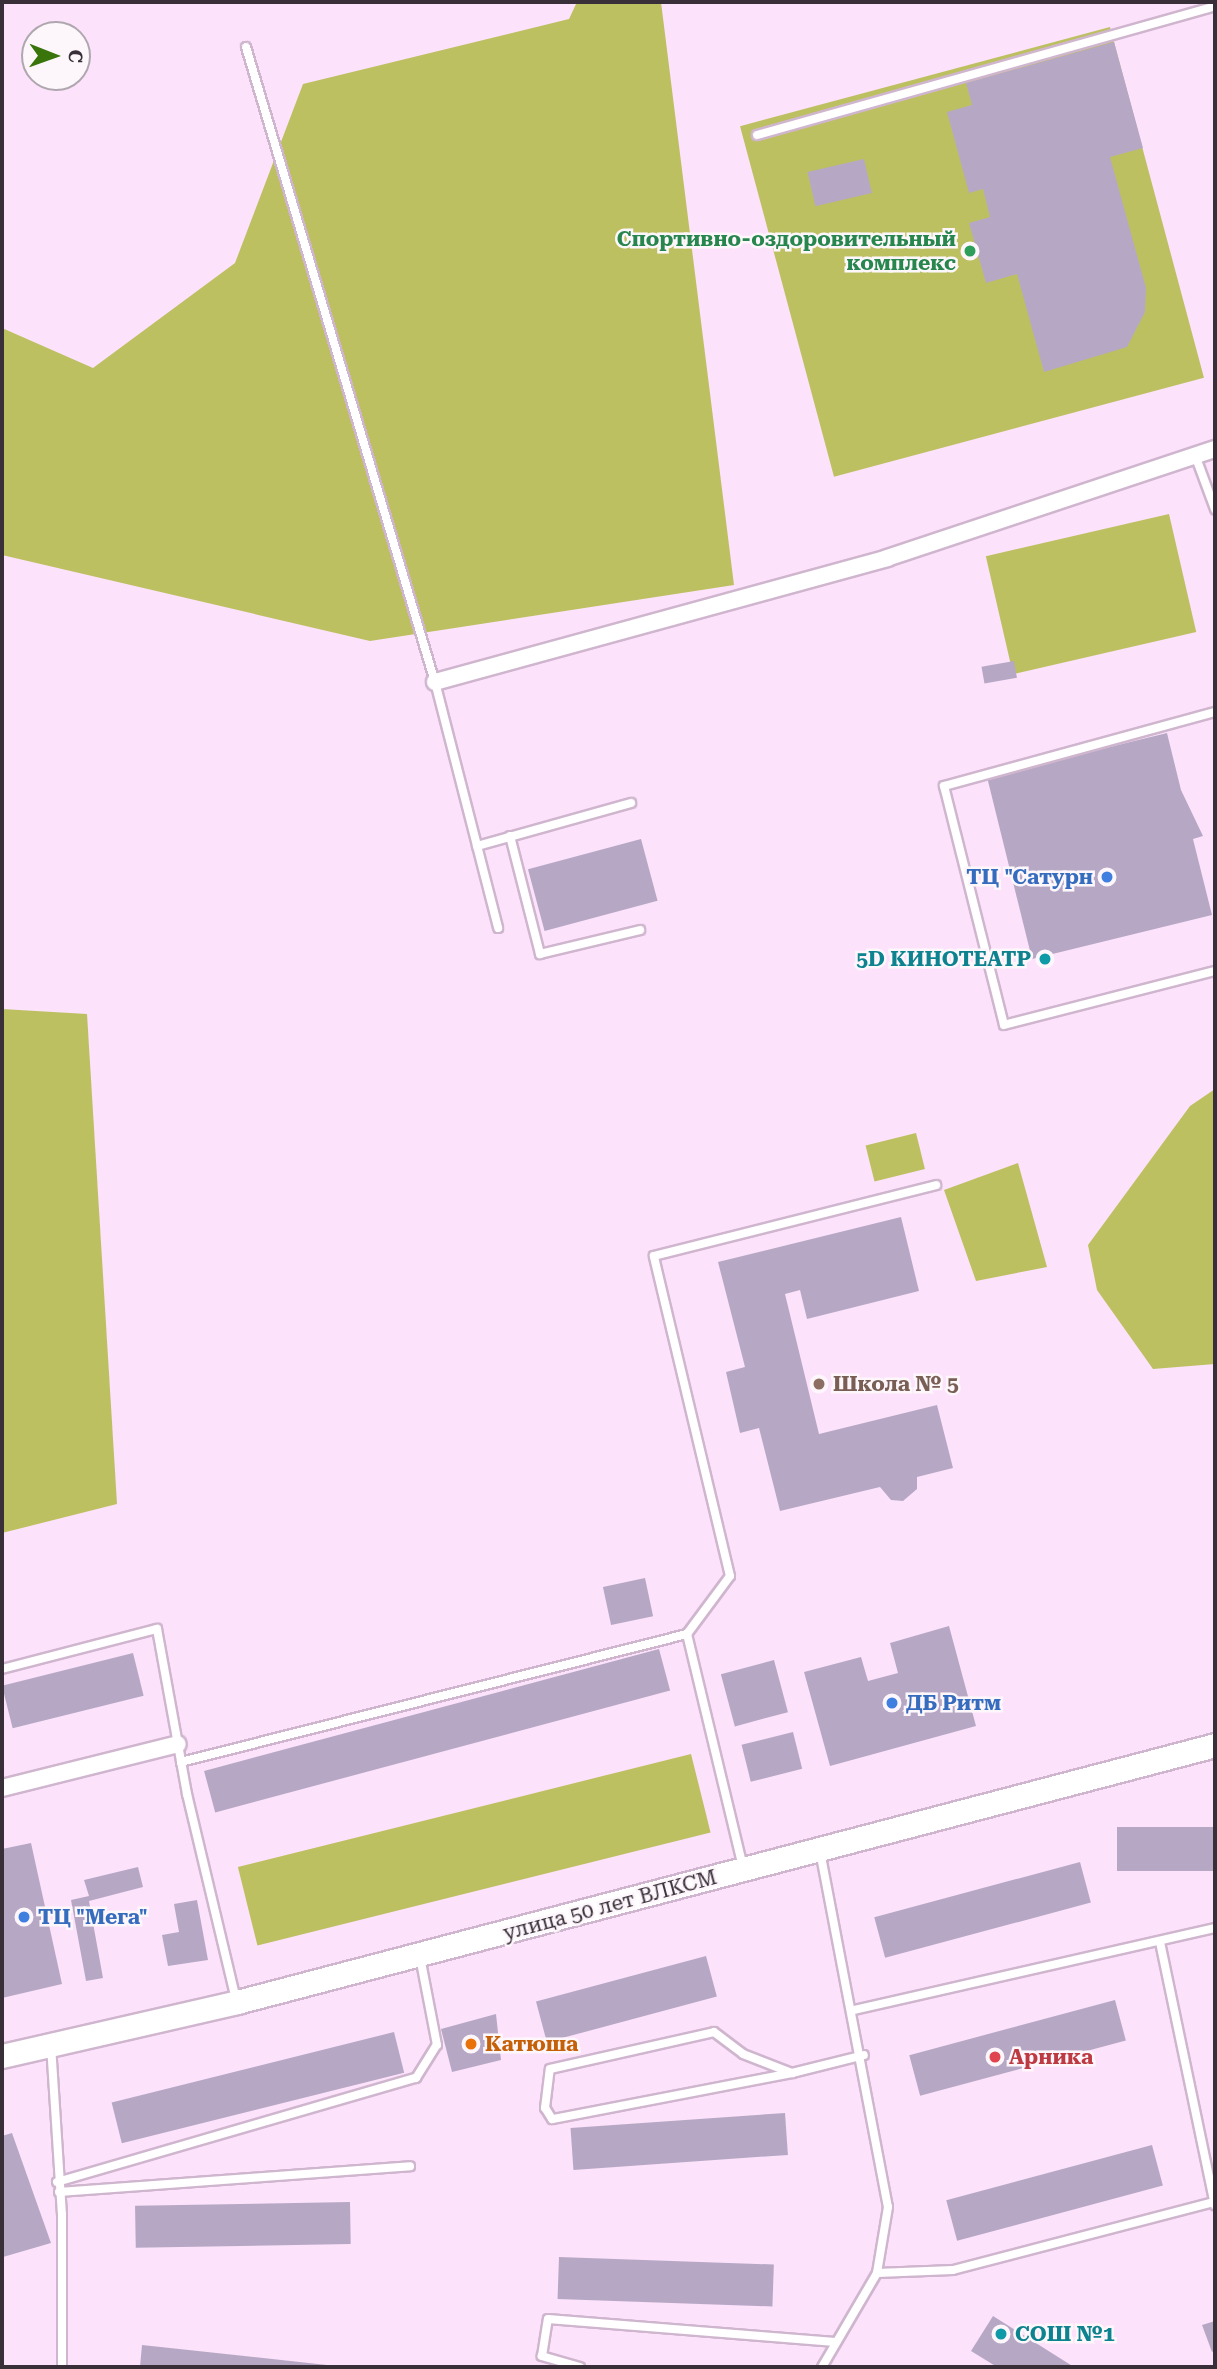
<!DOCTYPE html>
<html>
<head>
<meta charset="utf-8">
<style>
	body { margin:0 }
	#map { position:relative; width:1217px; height:2369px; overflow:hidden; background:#fde2fb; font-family:"Roboto Serif",serif }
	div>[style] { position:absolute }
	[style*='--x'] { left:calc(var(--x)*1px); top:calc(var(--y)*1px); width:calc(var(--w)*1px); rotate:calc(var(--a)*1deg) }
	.green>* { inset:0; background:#bcc061; transform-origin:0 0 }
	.building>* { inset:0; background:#b6a8c5; transform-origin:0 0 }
	.roads { filter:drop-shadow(2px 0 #cfb6ce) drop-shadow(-2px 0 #cfb6ce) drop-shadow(0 2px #cfb6ce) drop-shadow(0 -2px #cfb6ce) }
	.lane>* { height:8px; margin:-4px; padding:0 4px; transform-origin:4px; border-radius:4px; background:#fff }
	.street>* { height:16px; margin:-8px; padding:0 8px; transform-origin:8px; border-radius:8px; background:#fff }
	.secondary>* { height:23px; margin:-11.5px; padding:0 11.5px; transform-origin:11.5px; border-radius:11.5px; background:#fff }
	.dots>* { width:19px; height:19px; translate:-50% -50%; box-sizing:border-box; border:4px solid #fdf7fc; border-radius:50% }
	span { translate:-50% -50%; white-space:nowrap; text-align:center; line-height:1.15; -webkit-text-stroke:5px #fdf7fc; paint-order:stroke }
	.leisure-label { font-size:21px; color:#27864d; font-weight:700 }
	.right { translate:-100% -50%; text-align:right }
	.shop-label { font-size:21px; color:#366cbe; font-weight:700 }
	.left { translate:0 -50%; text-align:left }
	.culture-label { font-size:21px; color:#0d838f; font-weight:700 }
	.education-label { font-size:21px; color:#785e54; font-weight:700 }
	.street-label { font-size:21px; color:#392f38 }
	.food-label { font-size:21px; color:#c56008; font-weight:700 }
	.health-label { font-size:21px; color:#be3a42; font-weight:700 }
	.frame { position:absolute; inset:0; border:4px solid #392f38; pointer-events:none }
	.north { position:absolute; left:21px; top:21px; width:70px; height:70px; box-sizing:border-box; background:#fdf7fc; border:2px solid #afa7ae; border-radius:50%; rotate:91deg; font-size:19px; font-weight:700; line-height:28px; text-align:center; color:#392f38 }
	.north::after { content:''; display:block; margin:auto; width:24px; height:32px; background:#39750b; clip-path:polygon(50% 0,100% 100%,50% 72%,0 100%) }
</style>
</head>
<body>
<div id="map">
	<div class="green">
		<i style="clip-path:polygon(577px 2px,661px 2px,734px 585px,370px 641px,2px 555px,2px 328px,93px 368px,235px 263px,303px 84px,569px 19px)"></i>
		<i style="left:1110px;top:27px;width:363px;height:383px;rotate:75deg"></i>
		<i style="left:1169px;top:514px;width:121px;height:188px;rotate:77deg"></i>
		<i style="clip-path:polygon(2px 1009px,87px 1014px,117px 1504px,2px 1533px)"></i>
		<i style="clip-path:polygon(1215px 1089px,1215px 1364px,1153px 1369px,1097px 1290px,1088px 1245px,1190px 1106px)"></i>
		<i style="left:916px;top:1133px;width:37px;height:52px;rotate:76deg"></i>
		<i style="clip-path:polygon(1018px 1163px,1047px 1267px,976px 1281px,944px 1190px)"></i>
		<i style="left:691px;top:1754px;width:81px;height:467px;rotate:76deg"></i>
	</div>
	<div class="building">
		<i style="clip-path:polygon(1114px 42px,1143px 148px,1110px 157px,1146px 288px,1145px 312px,1127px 347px,1044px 372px,1017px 274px,986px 283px,969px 223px,990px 217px,983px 189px,969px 193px,947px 112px,972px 105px,966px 83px)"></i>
		<i style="left:864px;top:159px;width:35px;height:58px;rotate:77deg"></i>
		<i style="left:1014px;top:661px;width:17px;height:33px;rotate:80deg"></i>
		<i style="clip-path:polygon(1167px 733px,1181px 790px,1203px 836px,1193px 839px,1212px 915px,1032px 959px,987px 777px)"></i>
		<i style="left:641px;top:839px;width:64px;height:117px;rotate:75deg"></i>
		<i style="clip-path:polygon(901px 1217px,919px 1291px,807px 1319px,800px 1290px,785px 1294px,819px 1434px,937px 1405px,953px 1468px,917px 1477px,917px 1489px,903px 1501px,891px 1500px,880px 1487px,780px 1511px,759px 1428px,740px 1433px,726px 1372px,745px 1367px,718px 1262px)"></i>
		<i style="left:645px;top:1578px;width:39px;height:43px;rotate:78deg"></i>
		<i style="clip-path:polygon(949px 1626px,976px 1726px,830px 1766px,804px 1672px,861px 1657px,868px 1681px,898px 1673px,890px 1643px)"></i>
		<i style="left:659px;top:1649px;width:43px;height:471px;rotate:75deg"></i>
		<i style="left:133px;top:1653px;width:44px;height:135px;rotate:76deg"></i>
		<i style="left:774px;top:1660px;width:54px;height:55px;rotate:75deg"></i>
		<i style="left:793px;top:1732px;width:38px;height:53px;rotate:76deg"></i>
		<i style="left:1215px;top:1827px;width:44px;height:98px;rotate:90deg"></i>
		<i style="clip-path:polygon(31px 1843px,62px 1984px,2px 1998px,2px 1849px)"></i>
		<i style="left:1080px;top:1862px;width:42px;height:213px;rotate:75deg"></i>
		<i style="clip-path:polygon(138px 1867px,143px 1887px,89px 1901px,103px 1978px,86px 1981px,71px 1900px,89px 1896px,84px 1880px)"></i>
		<i style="clip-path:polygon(197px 1900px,208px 1960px,168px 1966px,162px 1935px,179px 1932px,174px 1904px)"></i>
		<i style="left:706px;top:1956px;width:42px;height:176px;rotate:75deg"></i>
		<i style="left:1115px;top:2000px;width:42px;height:213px;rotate:75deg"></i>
		<i style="clip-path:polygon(496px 2014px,501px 2060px,452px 2072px,441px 2029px)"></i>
		<i style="left:394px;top:2032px;width:42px;height:291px;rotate:76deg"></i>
		<i style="left:785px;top:2113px;width:42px;height:215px;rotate:86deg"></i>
		<i style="clip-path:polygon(12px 2133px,51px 2243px,3px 2257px,2px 2136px)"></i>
		<i style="left:1152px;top:2145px;width:42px;height:213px;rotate:75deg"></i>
		<i style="left:350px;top:2202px;width:42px;height:215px;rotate:89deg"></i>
		<i style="left:559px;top:2257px;width:215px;height:42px;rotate:2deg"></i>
		<i style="clip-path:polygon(993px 2316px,1074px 2367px,997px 2367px,971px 2351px)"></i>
		<i style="clip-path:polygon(1215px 2321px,1215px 2350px,1212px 2352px,1202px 2325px)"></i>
		<i style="clip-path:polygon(142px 2345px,327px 2365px,327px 2367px,140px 2367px)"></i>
	</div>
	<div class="roads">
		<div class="lane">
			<i style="--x:246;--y:47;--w:663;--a:73.43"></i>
			<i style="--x:435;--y:682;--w:254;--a:75.6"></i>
			<i style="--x:757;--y:135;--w:476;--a:-15.7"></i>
			<i style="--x:1195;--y:455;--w:58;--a:69.7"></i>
			<i style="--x:1215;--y:712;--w:281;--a:164.7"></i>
			<i style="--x:944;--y:786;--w:246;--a:75.9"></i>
			<i style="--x:1004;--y:1025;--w:218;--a:-14.4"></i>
			<i style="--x:510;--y:836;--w:122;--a:75.7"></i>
			<i style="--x:540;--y:954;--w:103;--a:-13.5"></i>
			<i style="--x:477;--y:846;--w:160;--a:-15.6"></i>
			<i style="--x:687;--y:1634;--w:72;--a:-53.4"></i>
			<i style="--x:730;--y:1576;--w:329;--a:-103.4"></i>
			<i style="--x:654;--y:1256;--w:291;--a:-14.1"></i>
			<i style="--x:2;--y:1669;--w:160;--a:-14.5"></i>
			<i style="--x:157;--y:1629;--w:168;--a:79.7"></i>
			<i style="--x:187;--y:1794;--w:211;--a:76.6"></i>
			<i style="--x:181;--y:1762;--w:522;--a:-14.2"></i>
			<i style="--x:687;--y:1634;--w:241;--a:76.5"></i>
			<i style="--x:820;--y:1851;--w:362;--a:79.2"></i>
			<i style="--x:888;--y:2207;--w:67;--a:99.5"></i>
			<i style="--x:877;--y:2273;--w:109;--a:120.3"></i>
			<i style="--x:1160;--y:1942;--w:269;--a:78.2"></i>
			<i style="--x:854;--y:2010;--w:370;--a:-12.8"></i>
			<i style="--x:51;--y:2045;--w:169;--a:86.3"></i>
			<i style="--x:62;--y:2214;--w:153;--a:90"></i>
			<i style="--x:792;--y:2073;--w:244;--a:169.1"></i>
			<i style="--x:552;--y:2119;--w:13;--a:-122"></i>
			<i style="--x:545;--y:2108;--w:39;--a:-83"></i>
			<i style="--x:550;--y:2069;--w:168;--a:-12.7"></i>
			<i style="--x:714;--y:2032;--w:36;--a:37"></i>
			<i style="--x:743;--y:2054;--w:53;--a:21.2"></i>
			<i style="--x:792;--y:2073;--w:74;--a:-14"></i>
			<i style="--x:57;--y:2182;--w:374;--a:-16.2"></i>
			<i style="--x:416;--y:2078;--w:39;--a:-58"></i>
			<i style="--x:437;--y:2045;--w:90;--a:-100.9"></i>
			<i style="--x:59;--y:2192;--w:352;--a:-4.2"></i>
			<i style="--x:877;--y:2273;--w:76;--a:-2.3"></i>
			<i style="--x:953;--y:2270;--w:270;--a:-14.6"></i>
			<i style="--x:580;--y:2367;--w:40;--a:-164"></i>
			<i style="--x:542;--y:2356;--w:37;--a:-81"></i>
			<i style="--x:548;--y:2319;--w:288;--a:4.6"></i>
		</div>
		<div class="street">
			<i style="--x:435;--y:682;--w:469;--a:-15.3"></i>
			<i style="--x:887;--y:558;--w:346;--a:-18.4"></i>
			<i style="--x:2;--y:1788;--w:181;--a:-14"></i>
		</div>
		<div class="secondary">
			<i style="--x:2;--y:2056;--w:241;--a:-12.9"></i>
			<i style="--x:237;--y:2002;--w:1011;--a:-14.72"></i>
		</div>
	</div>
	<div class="dots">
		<i style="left:970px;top:251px;background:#2e9e5b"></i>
		<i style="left:1107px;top:877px;background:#3f7fe0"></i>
		<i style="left:1045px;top:959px;background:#0f9aa8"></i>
		<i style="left:819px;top:1384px;background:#8d6e63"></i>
		<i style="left:892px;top:1703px;background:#3f7fe0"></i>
		<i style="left:24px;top:1917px;background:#3f7fe0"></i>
		<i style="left:471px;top:2044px;background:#e8710a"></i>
		<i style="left:995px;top:2057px;background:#e0444e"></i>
		<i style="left:1001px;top:2334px;background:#0f9aa8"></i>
	</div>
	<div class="leisure-label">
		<span class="right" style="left:956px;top:251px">Спортивно-оздоровительный<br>комплекс</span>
	</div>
	<div class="shop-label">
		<span class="right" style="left:1093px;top:877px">ТЦ "Сатурн</span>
		<span class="left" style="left:906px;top:1703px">ДБ Ритм</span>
		<span class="left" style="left:38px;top:1917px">ТЦ "Мега"</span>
	</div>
	<div class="culture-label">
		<span class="right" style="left:1031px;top:959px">5D КИНОТЕАТР</span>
		<span class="left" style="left:1015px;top:2334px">СОШ №1</span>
	</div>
	<div class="education-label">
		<span class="left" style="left:833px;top:1384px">Школа № 5</span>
	</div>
	<div class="street-label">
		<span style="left:610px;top:1905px;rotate:-15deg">улица 50 лет ВЛКСМ</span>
	</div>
	<div class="food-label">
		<span class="left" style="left:485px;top:2044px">Катюша</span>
	</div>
	<div class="health-label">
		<span class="left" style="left:1009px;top:2057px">Арника</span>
	</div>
	<div class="frame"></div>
	<div class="north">С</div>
</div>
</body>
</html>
